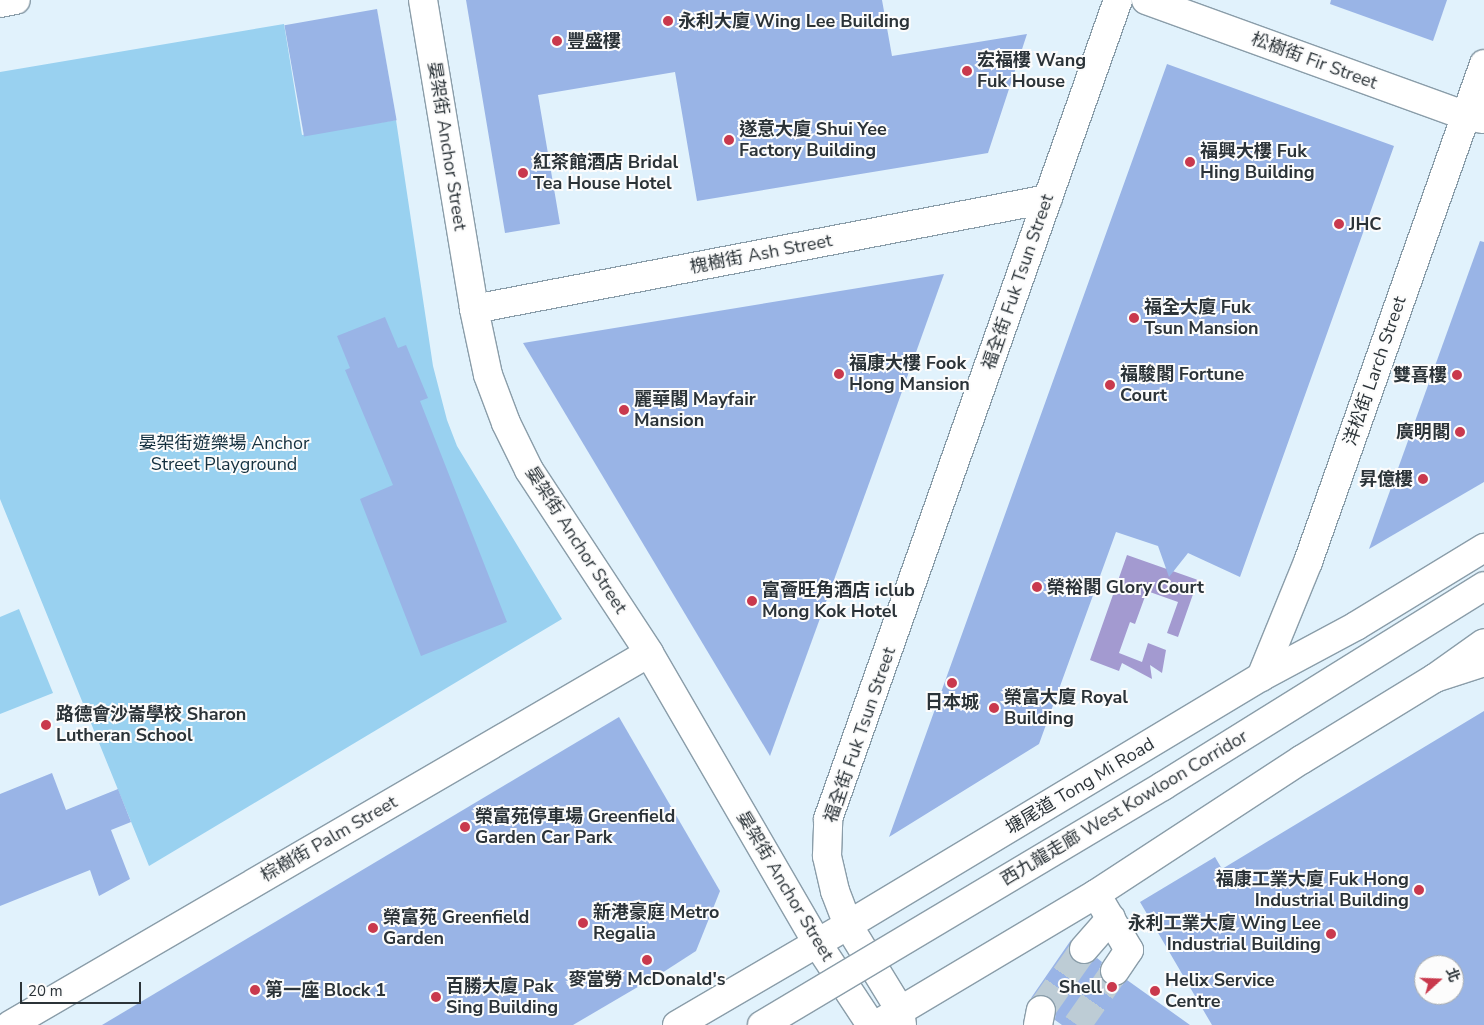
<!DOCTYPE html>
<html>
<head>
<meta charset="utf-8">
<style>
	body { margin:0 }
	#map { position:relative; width:1484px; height:1025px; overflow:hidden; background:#e1f2fc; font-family:"Nunito Sans","Noto Sans TC",sans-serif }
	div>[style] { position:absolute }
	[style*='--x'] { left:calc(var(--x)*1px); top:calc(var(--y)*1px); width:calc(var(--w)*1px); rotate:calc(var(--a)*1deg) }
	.green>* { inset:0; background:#99d1f0 }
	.water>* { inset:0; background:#a39ad0 }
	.building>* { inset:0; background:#99b4e6; transform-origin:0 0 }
	.minor-tunnel>* { height:28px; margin-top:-14px; transform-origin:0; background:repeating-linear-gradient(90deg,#bdccd5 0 28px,transparent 0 42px) }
	.roads { filter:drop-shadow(1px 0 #8a9da9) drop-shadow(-1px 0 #8a9da9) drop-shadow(0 1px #8a9da9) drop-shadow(0 -1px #8a9da9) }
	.minor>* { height:28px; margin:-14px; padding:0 14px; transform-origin:14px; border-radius:14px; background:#fff }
	.major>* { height:28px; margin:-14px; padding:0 14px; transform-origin:14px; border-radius:14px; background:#fff }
	.highway>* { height:28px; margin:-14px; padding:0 14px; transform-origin:14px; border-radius:14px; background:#fff }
	.bridges { filter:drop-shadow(1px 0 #8a9da9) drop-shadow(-1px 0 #8a9da9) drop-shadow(0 1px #8a9da9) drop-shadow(0 -1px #8a9da9) }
	.highway-bridge>* { height:28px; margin:-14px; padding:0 14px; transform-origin:14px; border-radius:14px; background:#fff }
	.dots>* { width:14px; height:14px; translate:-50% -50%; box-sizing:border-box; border:2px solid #fcfcfc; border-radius:50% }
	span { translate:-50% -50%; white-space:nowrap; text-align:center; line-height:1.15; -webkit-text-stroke:4px #fcfcfc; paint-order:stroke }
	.poi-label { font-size:18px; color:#2b3338; font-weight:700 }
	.left { translate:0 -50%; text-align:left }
	.right { translate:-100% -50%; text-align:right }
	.street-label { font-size:18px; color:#2b3338 }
	.park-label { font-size:18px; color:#14303f }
	.north { position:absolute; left:1414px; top:955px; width:50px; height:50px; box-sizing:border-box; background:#fcfcfc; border:1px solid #a8acae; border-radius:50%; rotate:70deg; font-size:14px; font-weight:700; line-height:20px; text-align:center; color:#2b3338 }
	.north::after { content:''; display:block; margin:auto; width:18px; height:22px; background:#c9394d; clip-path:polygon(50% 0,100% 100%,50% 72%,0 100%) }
	.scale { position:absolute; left:20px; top:982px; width:121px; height:22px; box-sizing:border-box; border:2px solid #2b3338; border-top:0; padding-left:6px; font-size:15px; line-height:18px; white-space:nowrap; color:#2b3338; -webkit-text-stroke:4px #fcfcfc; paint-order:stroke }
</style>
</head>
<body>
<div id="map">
	<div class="green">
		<i style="clip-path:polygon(284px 24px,302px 135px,396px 120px,433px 366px,447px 420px,457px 446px,562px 619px,149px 866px,0 499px,0 72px)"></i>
		<i style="clip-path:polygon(19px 609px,53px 693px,0 714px,0 617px)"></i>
	</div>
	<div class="water">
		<i style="clip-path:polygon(1127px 555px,1198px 580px,1178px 637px,1167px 633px,1178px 602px,1147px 591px,1135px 624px,1130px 622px,1119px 653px,1142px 662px,1148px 643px,1166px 650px,1162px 673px,1150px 665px,1152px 679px,1122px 663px,1119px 671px,1090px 660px)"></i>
	</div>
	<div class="building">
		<i style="clip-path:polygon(466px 0,882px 0,892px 56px,1027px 34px,988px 153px,697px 201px,675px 72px,538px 95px,560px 224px,505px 233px)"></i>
		<i style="clip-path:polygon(1331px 0,1447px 0,1433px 41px,1330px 4px)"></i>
		<i style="left:377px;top:9px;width:113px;height:94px;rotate:80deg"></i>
		<i style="clip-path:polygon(1167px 64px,1394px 146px,1240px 577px,1188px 553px,1169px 577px,1158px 546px,1116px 532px,1039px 744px,889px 837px)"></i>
		<i style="clip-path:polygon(1480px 241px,1484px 242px,1484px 482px,1369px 549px)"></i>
		<i style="clip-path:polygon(944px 274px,871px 478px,770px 756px,523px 343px)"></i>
		<i style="clip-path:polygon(385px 317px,398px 348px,406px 345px,428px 398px,420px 401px,507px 622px,421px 656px,360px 499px,393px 485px,345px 370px,350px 368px,337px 336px)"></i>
		<i style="clip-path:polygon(evenodd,1484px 711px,1484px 1025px,1212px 1025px,1140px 902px,1215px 857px,1222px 869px,1484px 711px,1424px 965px,1454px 965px,1454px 995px,1424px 995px,1424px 965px)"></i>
		<i style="clip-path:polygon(619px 717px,720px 891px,696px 951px,665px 971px,573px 1025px,102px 1025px)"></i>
		<i style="clip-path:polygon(52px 773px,66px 810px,118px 789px,131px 822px,111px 830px,130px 879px,99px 896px,90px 870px,0 906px,0 794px)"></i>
		<i style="clip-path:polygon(1071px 940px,1069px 954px,1074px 961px,1081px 964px,1089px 964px,1097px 958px,1102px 962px,1099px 970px,1101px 978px,1106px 984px,1114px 987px,1122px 985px,1127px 980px,1190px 1025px,1062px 1025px,1055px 1020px,1056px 1005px,1051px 998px,1044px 995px,1031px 998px)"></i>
	</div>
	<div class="minor-tunnel">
		<i style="--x:1041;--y:1010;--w:75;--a:-54.8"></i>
		<i style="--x:1077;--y:1025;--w:66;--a:-54.9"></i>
	</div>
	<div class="roads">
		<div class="minor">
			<i style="--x:423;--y:0;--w:313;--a:80.6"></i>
			<i style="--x:474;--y:309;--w:67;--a:78"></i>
			<i style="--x:488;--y:375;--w:51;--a:69.4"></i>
			<i style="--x:506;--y:423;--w:52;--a:63.9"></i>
			<i style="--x:529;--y:470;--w:219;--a:56.7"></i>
			<i style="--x:649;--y:653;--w:335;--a:59.9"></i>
			<i style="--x:817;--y:943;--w:98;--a:56.6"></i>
			<i style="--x:1146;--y:0;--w:340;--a:19.9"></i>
			<i style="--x:1466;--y:116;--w:17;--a:10"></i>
			<i style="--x:0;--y:3;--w:16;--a:-11"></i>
			<i style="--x:474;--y:309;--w:584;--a:-10.85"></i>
			<i style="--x:1261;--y:677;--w:124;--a:-67.8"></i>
			<i style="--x:1308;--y:562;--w:528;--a:-70.54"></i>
			<i style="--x:1096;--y:894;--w:65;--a:59.5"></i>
			<i style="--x:1129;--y:950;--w:25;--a:124"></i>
			<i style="--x:1084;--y:949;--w:41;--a:-48.9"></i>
			<i style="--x:10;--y:1025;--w:739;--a:-30.21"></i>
			<i style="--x:902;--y:1025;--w:15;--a:-98"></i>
			<i style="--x:900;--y:1010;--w:100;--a:-121.5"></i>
			<i style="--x:848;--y:925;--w:36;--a:-111"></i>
			<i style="--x:835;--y:891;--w:36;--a:-103"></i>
			<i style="--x:827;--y:856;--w:37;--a:-88"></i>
			<i style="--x:828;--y:819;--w:869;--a:-70.5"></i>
			<i style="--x:1038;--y:1025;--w:15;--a:-79"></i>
		</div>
		<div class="major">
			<i style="--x:677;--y:1025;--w:198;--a:-30.3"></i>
			<i style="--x:848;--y:925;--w:482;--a:-31"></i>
			<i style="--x:1261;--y:677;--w:108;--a:-28.2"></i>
			<i style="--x:1356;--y:626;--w:150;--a:-31.4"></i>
			<i style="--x:876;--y:1025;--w:256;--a:-30.8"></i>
			<i style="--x:1096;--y:894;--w:245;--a:-33.2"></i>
			<i style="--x:1301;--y:760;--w:157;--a:-31.5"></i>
			<i style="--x:1435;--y:678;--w:52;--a:-18.1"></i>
		</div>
		<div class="highway">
			<i style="--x:1435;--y:678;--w:60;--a:-35.5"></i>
		</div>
	</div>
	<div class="bridges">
		<div class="highway-bridge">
			<i style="--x:762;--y:1025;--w:467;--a:-30.8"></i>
			<i style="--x:1163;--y:786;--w:378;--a:-31.9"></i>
		</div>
	</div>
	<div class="dots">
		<i style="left:668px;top:21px;background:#c9394d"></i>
		<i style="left:557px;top:41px;background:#c9394d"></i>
		<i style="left:967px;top:71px;background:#c9394d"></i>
		<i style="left:729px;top:140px;background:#c9394d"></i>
		<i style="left:1190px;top:162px;background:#c9394d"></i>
		<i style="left:523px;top:173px;background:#c9394d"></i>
		<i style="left:1339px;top:224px;background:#c9394d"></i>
		<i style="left:1134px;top:318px;background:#c9394d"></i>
		<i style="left:839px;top:374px;background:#c9394d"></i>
		<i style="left:1457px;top:375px;background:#c9394d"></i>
		<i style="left:1110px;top:385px;background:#c9394d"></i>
		<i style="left:624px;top:410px;background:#c9394d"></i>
		<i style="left:1460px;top:432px;background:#c9394d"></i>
		<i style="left:1423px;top:479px;background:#c9394d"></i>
		<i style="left:1037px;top:587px;background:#c9394d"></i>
		<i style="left:752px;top:601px;background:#c9394d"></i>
		<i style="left:952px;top:683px;background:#c9394d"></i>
		<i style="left:994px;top:708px;background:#c9394d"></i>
		<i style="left:46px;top:725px;background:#c9394d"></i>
		<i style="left:465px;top:827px;background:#c9394d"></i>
		<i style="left:1419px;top:890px;background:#c9394d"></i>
		<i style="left:583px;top:923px;background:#c9394d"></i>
		<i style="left:373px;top:928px;background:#c9394d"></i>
		<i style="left:1331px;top:934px;background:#c9394d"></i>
		<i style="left:647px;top:960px;background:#c9394d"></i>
		<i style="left:1112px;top:987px;background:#c9394d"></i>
		<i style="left:255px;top:990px;background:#c9394d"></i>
		<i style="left:1155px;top:991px;background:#c9394d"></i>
		<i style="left:436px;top:997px;background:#c9394d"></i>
	</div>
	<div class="poi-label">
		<span class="left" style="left:678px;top:21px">永利大廈 Wing Lee Building</span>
		<span class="left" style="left:567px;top:41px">豐盛樓</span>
		<span class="left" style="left:977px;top:71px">宏福樓 Wang<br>Fuk House</span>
		<span class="left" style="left:739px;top:140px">遂意大廈 Shui Yee<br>Factory Building</span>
		<span class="left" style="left:1200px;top:162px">福興大樓 Fuk<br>Hing Building</span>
		<span class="left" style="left:533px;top:173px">紅茶館酒店 Bridal<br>Tea House Hotel</span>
		<span class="left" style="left:1349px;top:224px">JHC</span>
		<span class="left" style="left:1144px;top:318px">福全大廈 Fuk<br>Tsun Mansion</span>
		<span class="left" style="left:849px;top:374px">福康大樓 Fook<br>Hong Mansion</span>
		<span class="left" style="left:1120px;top:385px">福駿閣 Fortune<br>Court</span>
		<span class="right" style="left:1447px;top:375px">雙喜樓</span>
		<span class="left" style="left:634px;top:410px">麗華閣 Mayfair<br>Mansion</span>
		<span class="right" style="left:1450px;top:432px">廣明閣</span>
		<span class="right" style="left:1413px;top:479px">昇億樓</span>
		<span class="left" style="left:1047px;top:587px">榮裕閣 Glory Court</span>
		<span class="left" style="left:762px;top:601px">富薈旺角酒店 iclub<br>Mong Kok Hotel</span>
		<span class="left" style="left:1004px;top:708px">榮富大廈 Royal<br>Building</span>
		<span style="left:952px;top:702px">日本城</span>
		<span class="left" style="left:56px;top:725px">路德會沙崙學校 Sharon<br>Lutheran School</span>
		<span class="left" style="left:475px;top:827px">榮富苑停車場 Greenfield<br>Garden Car Park</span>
		<span class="right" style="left:1409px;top:890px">福康工業大廈 Fuk Hong<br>Industrial Building</span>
		<span class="left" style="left:593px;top:923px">新港豪庭 Metro<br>Regalia</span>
		<span class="left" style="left:383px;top:928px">榮富苑 Greenfield<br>Garden</span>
		<span class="right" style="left:1321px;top:934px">永利工業大廈 Wing Lee<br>Industrial Building</span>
		<span style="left:647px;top:979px">麥當勞 McDonald's</span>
		<span class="left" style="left:1165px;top:991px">Helix Service<br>Centre</span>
		<span class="left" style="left:446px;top:997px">百勝大廈 Pak<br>Sing Building</span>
		<span class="right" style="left:1102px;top:987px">Shell</span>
		<span class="left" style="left:265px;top:990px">第一座 Block 1</span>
	</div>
	<div class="street-label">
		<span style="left:1314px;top:61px;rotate:20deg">松樹街 Fir Street</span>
		<span style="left:447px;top:146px;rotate:81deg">晏架街 Anchor Street</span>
		<span style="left:761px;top:254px;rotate:-11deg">槐樹街 Ash Street</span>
		<span style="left:1018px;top:282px;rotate:-71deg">福全街 Fuk Tsun Street</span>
		<span style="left:1375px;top:371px;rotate:-71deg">洋松街 Larch Street</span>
		<span style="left:576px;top:540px;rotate:57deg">晏架街 Anchor Street</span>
		<span style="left:860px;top:735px;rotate:-71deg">福全街 Fuk Tsun Street</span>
		<span style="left:1080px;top:786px;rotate:-31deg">塘尾道 Tong Mi Road</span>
		<span style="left:1124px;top:808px;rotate:-31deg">西九龍走廊 West Kowloon Corridor</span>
		<span style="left:329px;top:839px;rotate:-30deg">棕樹街 Palm Street</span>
		<span style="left:785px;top:886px;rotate:59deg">晏架街 Anchor Street</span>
	</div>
	<div class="park-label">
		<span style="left:224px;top:454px">晏架街遊樂場 Anchor<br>Street Playground</span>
	</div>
	<div class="north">北</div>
	<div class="scale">20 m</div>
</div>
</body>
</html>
